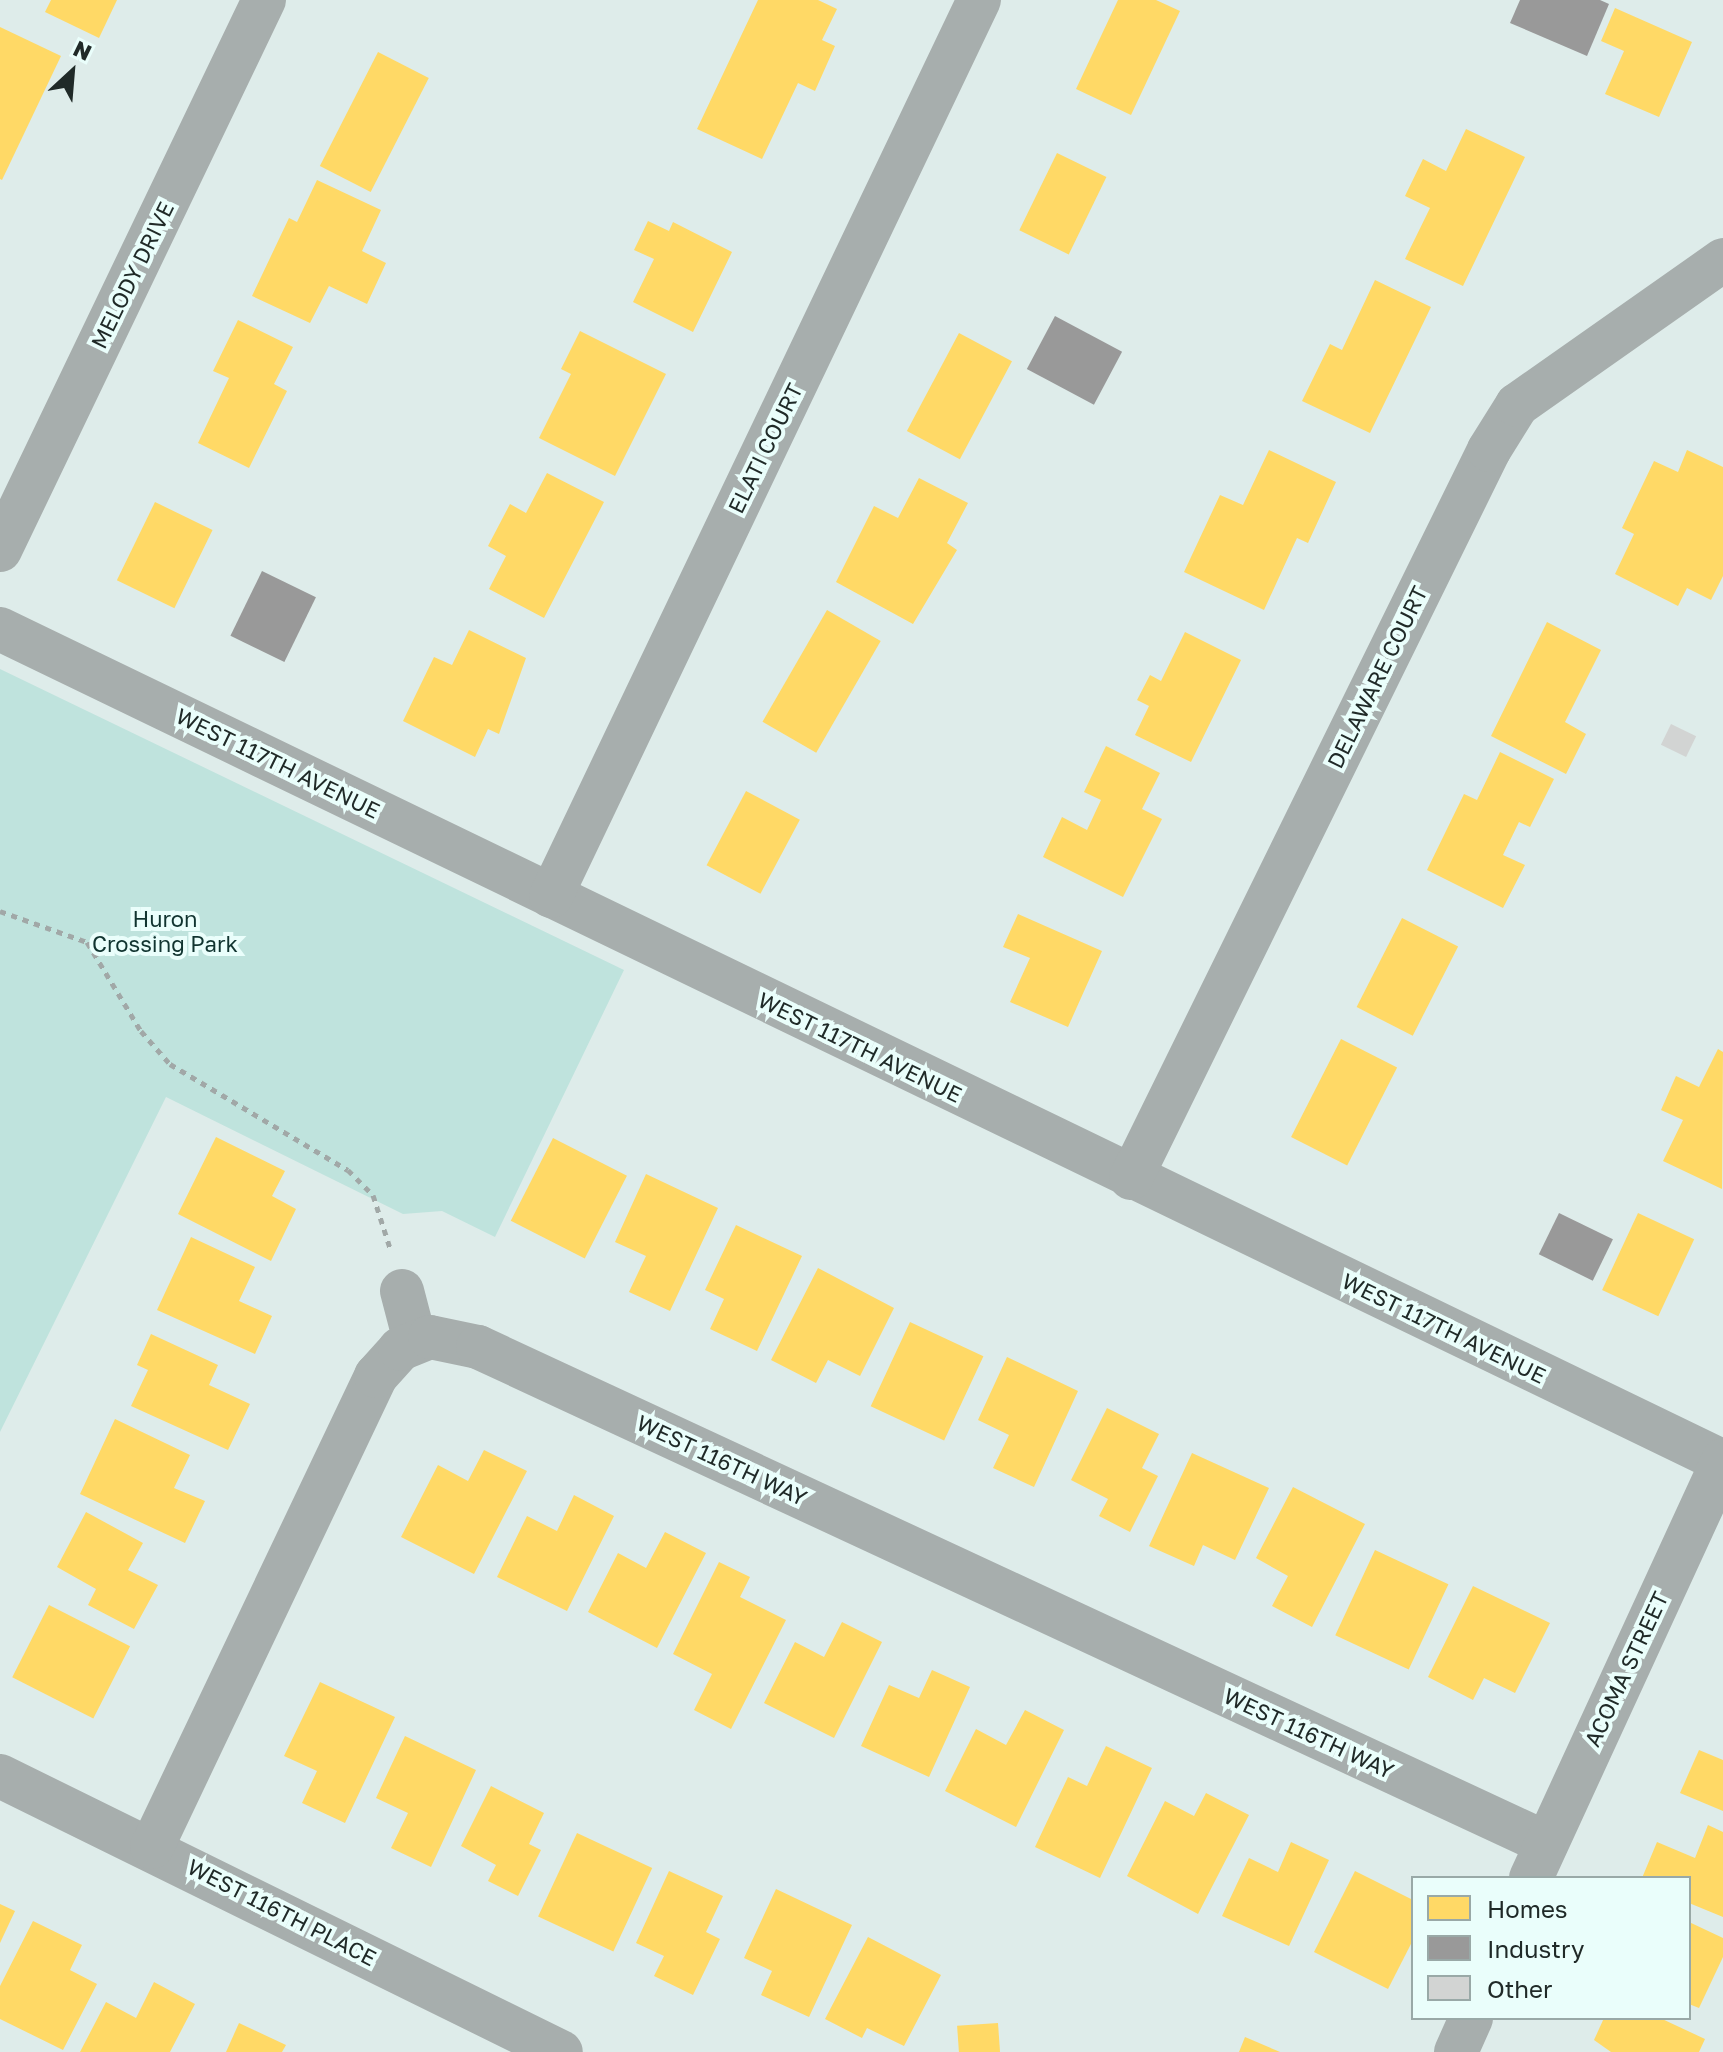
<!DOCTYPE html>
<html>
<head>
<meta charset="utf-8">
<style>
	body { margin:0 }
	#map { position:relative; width:1723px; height:2052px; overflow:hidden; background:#deecea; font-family:"Golos Text",sans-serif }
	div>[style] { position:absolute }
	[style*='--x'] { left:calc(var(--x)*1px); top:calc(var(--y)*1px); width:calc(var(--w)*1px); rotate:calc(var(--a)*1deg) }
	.green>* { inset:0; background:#bfe3dd }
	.homes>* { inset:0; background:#ffd966; transform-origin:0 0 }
	.industry>* { inset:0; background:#999; transform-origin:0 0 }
	.building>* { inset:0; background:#d2d4d3; transform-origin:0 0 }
	.path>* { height:5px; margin-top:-2.5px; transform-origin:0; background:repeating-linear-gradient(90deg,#a1a8a7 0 6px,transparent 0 12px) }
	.minor>* { height:44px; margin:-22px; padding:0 22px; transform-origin:22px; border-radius:22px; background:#a7aead }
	span { translate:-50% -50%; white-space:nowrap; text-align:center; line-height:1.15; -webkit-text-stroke:8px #eafefb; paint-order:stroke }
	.street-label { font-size:22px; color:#202a28 }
	.park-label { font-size:22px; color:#113430 }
	.legend { position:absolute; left:1411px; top:1876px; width:280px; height:144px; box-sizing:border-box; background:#eafefb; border:2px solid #99a9a7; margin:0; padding:10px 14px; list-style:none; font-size:24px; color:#202a28 }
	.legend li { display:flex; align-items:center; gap:16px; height:40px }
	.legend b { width:40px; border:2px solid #99a9a7 }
	.north { position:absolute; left:32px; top:32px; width:80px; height:80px; -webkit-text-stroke:6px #eafefb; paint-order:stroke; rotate:26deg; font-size:22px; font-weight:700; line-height:32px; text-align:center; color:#202a28 }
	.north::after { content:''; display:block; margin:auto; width:28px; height:36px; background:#202a28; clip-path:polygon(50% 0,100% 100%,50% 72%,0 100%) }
</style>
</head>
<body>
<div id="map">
	<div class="green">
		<i style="clip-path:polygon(0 669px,624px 970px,495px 1237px,442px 1211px,403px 1214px,166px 1097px,0 1432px)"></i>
	</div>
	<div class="homes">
		<i style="clip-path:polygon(51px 0,117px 0,99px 38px,45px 12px)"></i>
		<i style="clip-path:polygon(758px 0,818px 0,837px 9px,822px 40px,835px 46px,815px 91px,798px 83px,762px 159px,697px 129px)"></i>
		<i style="clip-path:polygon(1118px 0,1156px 0,1180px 11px,1131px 115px,1076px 89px)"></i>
		<i style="clip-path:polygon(1615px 8px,1692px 42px,1659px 117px,1605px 94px,1624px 51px,1601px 41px)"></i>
		<i style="clip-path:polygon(0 27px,61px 56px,2px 180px,0 179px)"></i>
		<i style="left:378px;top:52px;width:57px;height:128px;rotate:27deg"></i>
		<i style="clip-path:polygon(1466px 129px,1525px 157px,1463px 286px,1405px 259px,1430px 208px,1405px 196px,1423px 159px,1446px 171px)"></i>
		<i style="left:1057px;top:153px;width:55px;height:86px;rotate:26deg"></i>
		<i style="clip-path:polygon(317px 180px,381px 210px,362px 251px,386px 263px,367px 304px,329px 286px,310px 323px,252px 296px,289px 218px,297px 222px)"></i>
		<i style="clip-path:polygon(648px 221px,669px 231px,673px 222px,732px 252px,693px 332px,633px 302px,654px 259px,634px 250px)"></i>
		<i style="clip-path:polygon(1375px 280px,1431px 307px,1370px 433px,1302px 401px,1330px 344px,1342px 350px)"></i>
		<i style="clip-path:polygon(238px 320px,293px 347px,274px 384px,287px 391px,249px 468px,198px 443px,229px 378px,213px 371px)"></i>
		<i style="clip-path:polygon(580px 331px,666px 374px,615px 476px,539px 438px,571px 374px,561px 369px)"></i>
		<i style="left:959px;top:333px;width:60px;height:111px;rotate:28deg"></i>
		<i style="clip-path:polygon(1269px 450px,1336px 482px,1308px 543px,1297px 538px,1264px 610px,1184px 572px,1220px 495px,1243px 505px)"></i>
		<i style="clip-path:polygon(1687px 450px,1723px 467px,1723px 576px,1711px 600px,1687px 588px,1678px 606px,1615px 574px,1634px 534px,1622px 528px,1654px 461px,1678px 472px)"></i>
		<i style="clip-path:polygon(547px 473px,604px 502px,544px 618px,489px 589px,506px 556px,488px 546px,510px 504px,526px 513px)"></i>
		<i style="clip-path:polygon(919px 478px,968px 503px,947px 543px,957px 550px,913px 624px,836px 582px,874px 506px,898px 518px)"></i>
		<i style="left:155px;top:502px;width:64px;height:87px;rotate:26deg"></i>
		<i style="left:827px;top:610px;width:62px;height:129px;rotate:30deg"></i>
		<i style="clip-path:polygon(1547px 622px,1601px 650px,1565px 722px,1586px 734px,1566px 774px,1491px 736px)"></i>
		<i style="clip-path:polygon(469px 630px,526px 658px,499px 734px,488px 729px,475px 757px,403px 721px,434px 657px,452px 665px)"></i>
		<i style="clip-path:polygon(1185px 632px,1241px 660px,1191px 762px,1135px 735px,1149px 706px,1137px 700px,1150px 675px,1161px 681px)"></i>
		<i style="clip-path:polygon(1106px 746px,1160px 773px,1142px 809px,1162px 819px,1123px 897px,1043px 857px,1062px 817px,1087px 830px,1101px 800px,1084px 792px)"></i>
		<i style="clip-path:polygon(1500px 752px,1554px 779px,1530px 827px,1519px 822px,1503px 855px,1525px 865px,1503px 908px,1427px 870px,1464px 794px,1477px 800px)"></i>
		<i style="left:746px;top:791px;width:61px;height:84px;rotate:28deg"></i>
		<i style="clip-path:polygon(1018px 914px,1102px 951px,1068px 1027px,1010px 1002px,1030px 958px,1003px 947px)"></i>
		<i style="left:1402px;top:918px;width:63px;height:100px;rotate:27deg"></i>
		<i style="left:1341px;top:1039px;width:63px;height:110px;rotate:27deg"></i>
		<i style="clip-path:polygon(1718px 1049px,1723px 1052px,1722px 1189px,1663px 1161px,1683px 1120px,1661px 1110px,1676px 1076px,1699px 1087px)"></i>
		<i style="clip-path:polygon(216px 1137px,285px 1171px,272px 1196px,296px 1209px,271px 1261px,178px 1214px)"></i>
		<i style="left:553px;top:1138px;width:83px;height:93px;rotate:27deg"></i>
		<i style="clip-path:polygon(646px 1174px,718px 1208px,670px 1311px,629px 1292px,646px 1256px,615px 1242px)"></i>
		<i style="left:1638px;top:1213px;width:62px;height:85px;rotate:25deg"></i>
		<i style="clip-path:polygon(736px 1225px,802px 1256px,757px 1351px,710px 1329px,724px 1299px,705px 1290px)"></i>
		<i style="clip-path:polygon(191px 1237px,255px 1267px,239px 1301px,272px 1316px,255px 1354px,157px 1310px)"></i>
		<i style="clip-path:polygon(818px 1268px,894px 1308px,860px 1376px,828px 1360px,816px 1383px,771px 1360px)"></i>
		<i style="left:910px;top:1322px;width:81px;height:93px;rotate:25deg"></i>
		<i style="clip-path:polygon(151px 1334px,218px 1365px,209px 1385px,250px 1404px,228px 1450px,131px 1406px,148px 1370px,137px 1365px)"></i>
		<i style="clip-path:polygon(1007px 1357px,1078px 1391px,1034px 1487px,993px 1468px,1009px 1435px,978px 1420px)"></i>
		<i style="clip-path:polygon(1107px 1408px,1159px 1434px,1142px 1468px,1158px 1476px,1130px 1532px,1099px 1516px,1108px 1499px,1071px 1480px)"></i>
		<i style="clip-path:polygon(115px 1419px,190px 1455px,174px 1488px,205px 1501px,185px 1543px,80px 1494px)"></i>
		<i style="clip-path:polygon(484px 1450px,527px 1471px,474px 1574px,401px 1537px,438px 1465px,468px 1481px)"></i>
		<i style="clip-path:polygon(1192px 1453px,1269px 1488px,1235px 1560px,1203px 1545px,1194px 1566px,1149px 1546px)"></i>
		<i style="clip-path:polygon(1293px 1487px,1365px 1524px,1312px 1627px,1272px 1606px,1288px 1576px,1256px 1558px)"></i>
		<i style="clip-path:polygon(574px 1495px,614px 1516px,567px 1611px,497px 1577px,527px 1516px,557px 1531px)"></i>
		<i style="clip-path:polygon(86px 1512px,143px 1543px,128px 1570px,158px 1585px,134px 1629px,88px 1605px,96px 1589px,57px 1567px)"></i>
		<i style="clip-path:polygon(665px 1532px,706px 1553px,657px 1648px,588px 1612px,618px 1553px,646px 1568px)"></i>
		<i style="left:1375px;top:1550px;width:81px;height:94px;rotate:25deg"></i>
		<i style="clip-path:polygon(719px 1562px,750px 1577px,740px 1597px,786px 1620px,731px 1729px,694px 1710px,712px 1674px,673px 1654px)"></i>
		<i style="clip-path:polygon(1473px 1586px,1550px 1623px,1515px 1693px,1484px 1678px,1473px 1700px,1428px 1677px)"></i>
		<i style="left:49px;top:1605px;width:91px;height:81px;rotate:27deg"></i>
		<i style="clip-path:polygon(842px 1622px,882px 1642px,834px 1738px,764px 1703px,795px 1642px,824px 1657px)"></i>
		<i style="clip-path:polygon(932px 1670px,970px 1687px,929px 1777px,861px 1746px,889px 1685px,919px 1698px)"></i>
		<i style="clip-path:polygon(320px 1682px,395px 1717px,345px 1823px,302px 1803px,317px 1771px,284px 1756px)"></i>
		<i style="clip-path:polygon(1025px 1710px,1064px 1730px,1016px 1827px,945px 1791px,976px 1729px,1006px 1745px)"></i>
		<i style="clip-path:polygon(405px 1736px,476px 1770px,431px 1867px,391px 1848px,408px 1813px,376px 1798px)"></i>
		<i style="clip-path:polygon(1106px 1746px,1152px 1768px,1100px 1878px,1035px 1847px,1068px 1777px,1087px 1786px)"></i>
		<i style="clip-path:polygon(1699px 1750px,1723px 1760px,1723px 1811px,1680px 1793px)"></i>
		<i style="clip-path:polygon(491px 1786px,544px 1813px,529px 1844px,541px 1850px,518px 1896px,488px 1881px,496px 1865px,461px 1846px)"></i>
		<i style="clip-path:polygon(1206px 1793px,1249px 1815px,1198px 1914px,1127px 1876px,1165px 1801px,1194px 1816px)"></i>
		<i style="clip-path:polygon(1708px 1825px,1723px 1832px,1723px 1917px,1689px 1903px,1689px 1878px,1642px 1878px,1657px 1842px,1695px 1858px)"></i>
		<i style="left:577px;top:1833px;width:83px;height:92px;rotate:25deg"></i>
		<i style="clip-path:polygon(1291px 1842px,1329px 1860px,1289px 1946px,1222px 1916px,1249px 1858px,1278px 1872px)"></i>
		<i style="clip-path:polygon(669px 1871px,723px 1896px,706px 1932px,720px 1939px,693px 1995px,654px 1976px,664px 1956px,636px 1943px)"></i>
		<i style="clip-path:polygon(1355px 1871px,1413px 1900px,1413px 1940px,1388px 1989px,1314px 1952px)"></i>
		<i style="clip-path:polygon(776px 1889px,852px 1925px,809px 2017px,761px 1995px,772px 1971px,744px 1958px)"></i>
		<i style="clip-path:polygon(0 1904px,15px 1911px,0 1943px)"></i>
		<i style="clip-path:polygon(33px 1921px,82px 1945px,70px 1970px,97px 1984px,63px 2050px,0 2019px,0 1986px)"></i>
		<i style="clip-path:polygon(1689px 1922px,1723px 1938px,1723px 1957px,1699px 2008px,1689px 2004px)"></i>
		<i style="clip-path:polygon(868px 1937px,941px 1975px,904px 2046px,867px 2028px,862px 2038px,825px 2019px)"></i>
		<i style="clip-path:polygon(154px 1982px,195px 2004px,170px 2052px,80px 2052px,106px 2002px,136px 2018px)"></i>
		<i style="clip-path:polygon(1604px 2018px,1660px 2018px,1705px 2039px,1699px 2052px,1611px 2052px,1594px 2040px)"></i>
		<i style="clip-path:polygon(239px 2023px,286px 2045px,282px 2052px,226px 2052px)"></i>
		<i style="left:998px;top:2023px;width:29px;height:41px;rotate:86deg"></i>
		<i style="clip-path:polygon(1245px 2037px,1280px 2052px,1239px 2052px)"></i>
	</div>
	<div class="industry">
		<i style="clip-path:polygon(1520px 0,1600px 0,1609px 4px,1587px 56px,1510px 23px)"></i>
		<i style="left:1055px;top:316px;width:76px;height:60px;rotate:28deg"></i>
		<i style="left:262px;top:571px;width:60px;height:72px;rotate:26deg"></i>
		<i style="left:1559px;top:1213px;width:60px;height:46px;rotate:26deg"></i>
	</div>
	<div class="building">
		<i style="left:1671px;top:724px;width:28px;height:23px;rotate:26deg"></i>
	</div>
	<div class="path">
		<i style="--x:0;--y:911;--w:92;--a:19.6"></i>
		<i style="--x:87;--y:942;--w:104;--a:58.8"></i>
		<i style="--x:141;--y:1031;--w:44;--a:48.7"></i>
		<i style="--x:170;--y:1064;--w:207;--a:30.8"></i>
		<i style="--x:348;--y:1170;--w:35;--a:45"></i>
		<i style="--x:373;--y:1195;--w:56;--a:72.2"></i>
	</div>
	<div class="minor">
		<i style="--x:0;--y:550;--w:610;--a:-64.36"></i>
		<i style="--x:0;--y:629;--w:1912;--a:25.79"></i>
		<i style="--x:551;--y:896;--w:993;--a:-64.47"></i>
		<i style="--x:1131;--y:1178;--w:811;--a:-63.81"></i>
		<i style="--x:1489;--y:450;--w:53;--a:-58.1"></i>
		<i style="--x:1517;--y:405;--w:252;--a:-35.1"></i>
		<i style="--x:402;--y:1291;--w:52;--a:75.4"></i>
		<i style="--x:0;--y:1776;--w:625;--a:26.2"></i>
		<i style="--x:152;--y:1847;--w:522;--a:-64.56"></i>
		<i style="--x:376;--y:1376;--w:36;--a:-48"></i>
		<i style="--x:400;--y:1349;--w:32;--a:-22"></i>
		<i style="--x:430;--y:1337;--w:49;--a:11.8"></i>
		<i style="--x:478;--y:1347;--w:1178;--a:24.91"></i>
		<i style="--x:1531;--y:1878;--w:460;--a:-65.3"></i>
		<i style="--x:1456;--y:2052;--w:37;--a:-66"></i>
	</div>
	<div class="street-label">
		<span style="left:132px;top:275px;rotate:-64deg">MELODY DRIVE</span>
		<span style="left:765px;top:448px;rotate:-64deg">ELATI COURT</span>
		<span style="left:1377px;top:677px;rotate:-64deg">DELAWARE COURT</span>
		<span style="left:278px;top:763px;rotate:26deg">WEST 117TH AVENUE</span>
		<span style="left:860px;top:1047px;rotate:26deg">WEST 117TH AVENUE</span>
		<span style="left:1444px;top:1328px;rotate:26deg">WEST 117TH AVENUE</span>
		<span style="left:722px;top:1460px;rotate:25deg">WEST 116TH WAY</span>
		<span style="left:1626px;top:1669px;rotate:-65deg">ACOMA STREET</span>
		<span style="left:1309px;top:1733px;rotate:25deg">WEST 116TH WAY</span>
		<span style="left:282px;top:1912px;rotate:27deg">WEST 116TH PLACE</span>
	</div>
	<div class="park-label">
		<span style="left:165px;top:931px">Huron<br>Crossing Park</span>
	</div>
	<ul class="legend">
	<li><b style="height:22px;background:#ffd966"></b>Homes</li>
	<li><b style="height:22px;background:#999"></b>Industry</li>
	<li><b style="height:22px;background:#d2d4d3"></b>Other</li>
	</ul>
	<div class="north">N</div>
</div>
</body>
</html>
